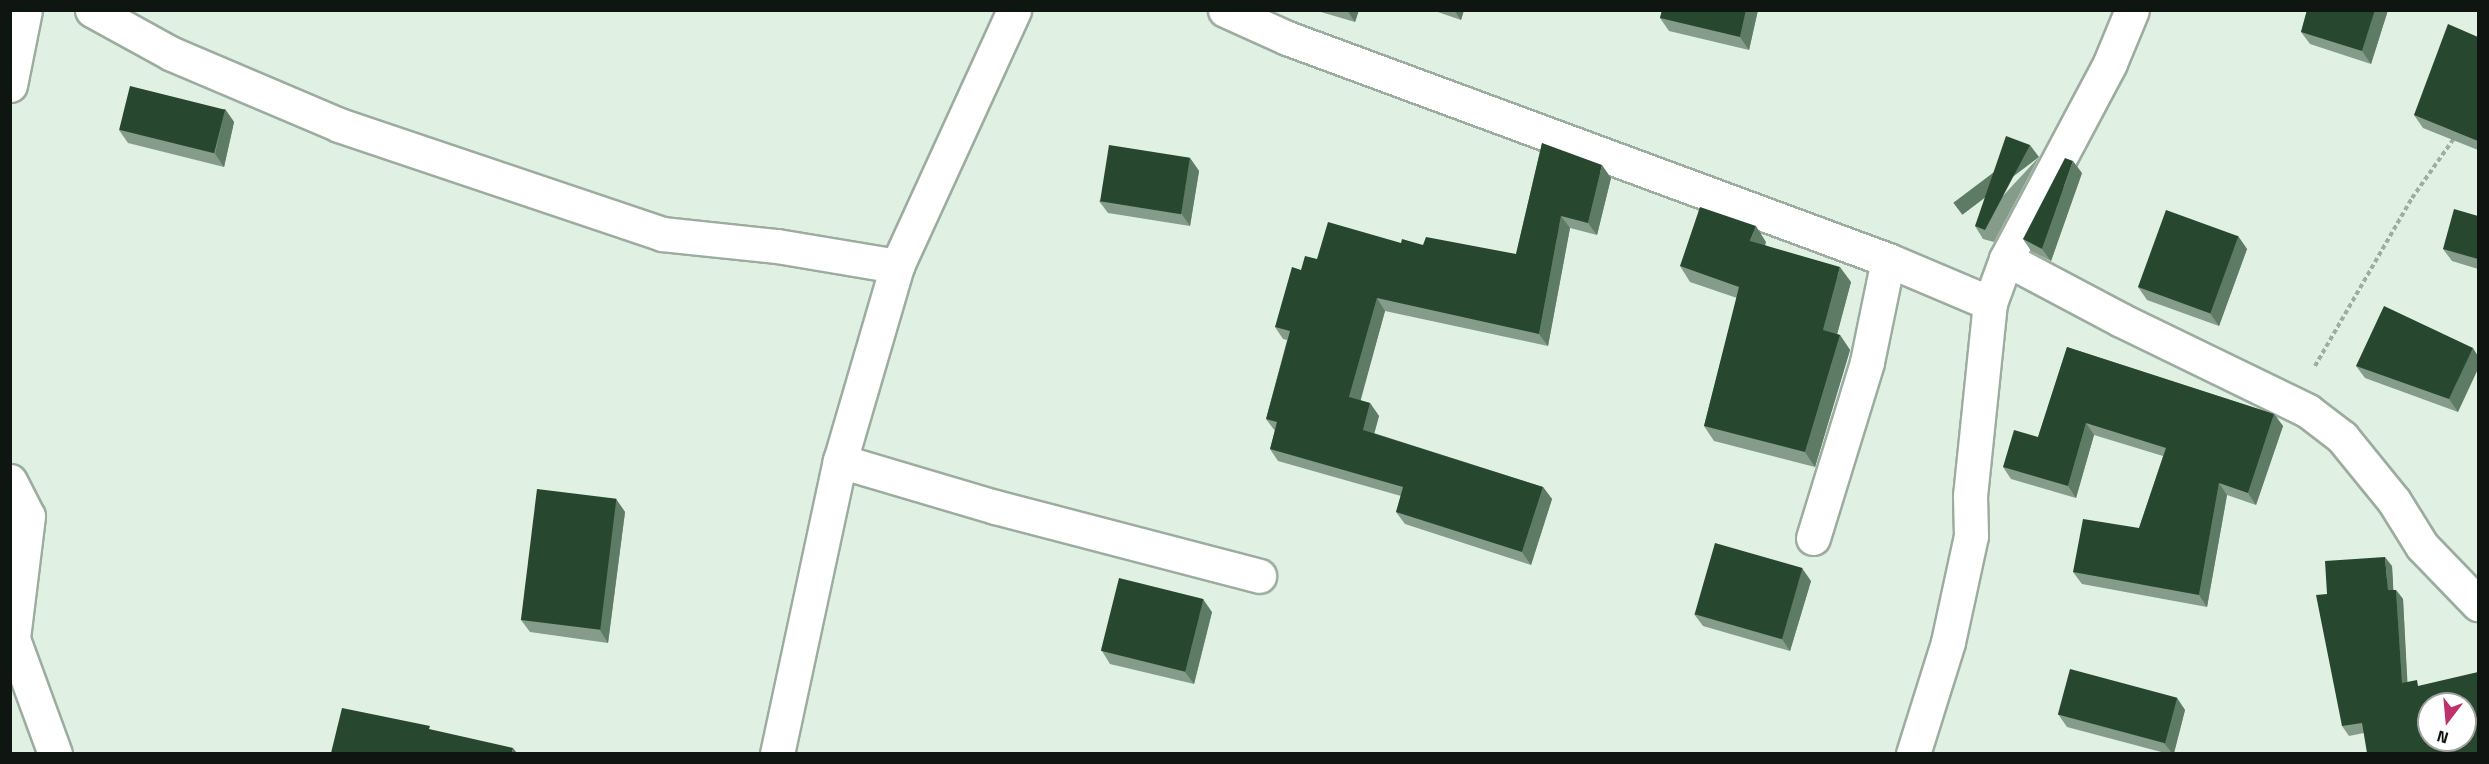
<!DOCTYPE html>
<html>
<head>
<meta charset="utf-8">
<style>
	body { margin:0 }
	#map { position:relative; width:2489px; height:764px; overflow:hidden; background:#e0f1e3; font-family:"Titillium Web",sans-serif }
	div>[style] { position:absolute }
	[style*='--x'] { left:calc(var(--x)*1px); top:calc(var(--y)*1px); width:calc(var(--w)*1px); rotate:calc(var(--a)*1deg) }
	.path>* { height:4px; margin-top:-2px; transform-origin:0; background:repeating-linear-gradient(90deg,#9fada1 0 4.5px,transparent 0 7.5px) }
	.roads { filter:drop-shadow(2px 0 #9cac9f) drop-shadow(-2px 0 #9cac9f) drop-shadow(0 2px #9cac9f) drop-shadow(0 -2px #9cac9f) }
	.minor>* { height:33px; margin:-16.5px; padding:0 16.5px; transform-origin:16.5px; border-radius:16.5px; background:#fff }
	.wall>* { inset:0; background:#849c89 }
	.shaded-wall>* { inset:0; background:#5e7b65; transform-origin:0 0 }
	.building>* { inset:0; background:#27482f; transform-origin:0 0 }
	span { translate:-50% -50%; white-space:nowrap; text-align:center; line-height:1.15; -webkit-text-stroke:6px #fff; paint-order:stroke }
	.frame { position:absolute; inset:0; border:12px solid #0f1510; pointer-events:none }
	.north { position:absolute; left:2417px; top:692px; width:60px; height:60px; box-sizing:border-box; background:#fff; border:2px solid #9fa19f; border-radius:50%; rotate:196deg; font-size:16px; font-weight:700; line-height:24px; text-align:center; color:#0f1510 }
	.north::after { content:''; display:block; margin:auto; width:21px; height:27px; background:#bd326b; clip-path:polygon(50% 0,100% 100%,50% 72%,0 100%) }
</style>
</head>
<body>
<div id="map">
	<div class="path">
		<i style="--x:2315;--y:366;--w:194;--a:-60"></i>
		<i style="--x:2412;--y:198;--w:75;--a:-54.8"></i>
	</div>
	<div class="roads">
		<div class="minor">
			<i style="--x:92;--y:10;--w:91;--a:28.8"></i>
			<i style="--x:172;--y:54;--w:181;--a:23"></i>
			<i style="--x:339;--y:125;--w:341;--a:18.6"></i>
			<i style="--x:662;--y:234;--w:116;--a:6"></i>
			<i style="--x:777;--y:246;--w:122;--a:9.5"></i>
			<i style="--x:1225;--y:10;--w:68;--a:24.3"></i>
			<i style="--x:1287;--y:38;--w:641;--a:20.27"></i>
			<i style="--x:1888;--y:260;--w:111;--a:22.9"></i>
			<i style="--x:10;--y:85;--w:76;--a:-78.7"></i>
			<i style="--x:2006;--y:259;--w:130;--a:27.9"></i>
			<i style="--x:2121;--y:320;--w:208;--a:25.9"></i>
			<i style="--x:2308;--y:411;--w:43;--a:37.4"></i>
			<i style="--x:2342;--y:437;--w:82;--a:50.9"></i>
			<i style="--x:2394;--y:501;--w:53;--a:58.1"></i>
			<i style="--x:2422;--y:546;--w:81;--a:46"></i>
			<i style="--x:840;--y:461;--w:162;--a:16.5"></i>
			<i style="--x:995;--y:507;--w:273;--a:14.6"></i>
			<i style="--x:10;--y:481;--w:39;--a:63"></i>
			<i style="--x:28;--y:516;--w:124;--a:97"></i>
			<i style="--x:13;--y:639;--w:122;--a:69.9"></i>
			<i style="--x:1813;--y:538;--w:184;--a:-72.9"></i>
			<i style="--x:1867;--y:362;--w:104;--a:-78.4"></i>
			<i style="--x:777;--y:754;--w:300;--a:-77.9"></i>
			<i style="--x:840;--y:461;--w:203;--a:-73.7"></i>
			<i style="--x:897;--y:266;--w:281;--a:-65.4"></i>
			<i style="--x:1913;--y:754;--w:117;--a:-72.6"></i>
			<i style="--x:1948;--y:642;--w:108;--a:-77.8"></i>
			<i style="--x:1971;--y:536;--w:40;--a:-91.4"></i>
			<i style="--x:1970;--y:496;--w:194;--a:-84.1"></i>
			<i style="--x:1990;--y:303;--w:47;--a:-70"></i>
			<i style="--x:2006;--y:259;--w:222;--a:-62"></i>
			<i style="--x:2110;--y:63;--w:57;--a:-67.5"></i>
		</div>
	</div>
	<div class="wall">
		<i style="clip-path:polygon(1314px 10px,1359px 10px,1355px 22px)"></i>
		<i style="clip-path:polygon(1432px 10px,1464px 10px,1461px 20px)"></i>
		<i style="clip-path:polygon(1662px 10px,1758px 10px,1749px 50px,1669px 31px,1660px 18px)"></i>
		<i style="clip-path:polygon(2307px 10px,2388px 10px,2371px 64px,2310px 44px,2301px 32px)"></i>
		<i style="clip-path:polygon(2478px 37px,2478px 150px,2423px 128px,2414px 115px)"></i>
		<i style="clip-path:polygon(225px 109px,234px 122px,224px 167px,128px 143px,119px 130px)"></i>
		<i style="clip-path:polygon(1542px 143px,1611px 178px,1597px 235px,1570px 228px,1548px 346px,1385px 311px,1360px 400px,1370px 403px,1379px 416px,1374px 433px,1543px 487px,1552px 499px,1531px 565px,1405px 524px,1396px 512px,1401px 496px,1278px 461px,1270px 449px,1275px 431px,1266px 419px,1287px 340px,1283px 339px,1275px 327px,1301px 270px,1317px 259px,1401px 243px,1516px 254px)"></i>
		<i style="clip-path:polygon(2039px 157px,1994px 242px,1983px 239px,1975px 226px)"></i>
		<i style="clip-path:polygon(1190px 158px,1199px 171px,1190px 226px,1108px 213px,1099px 201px)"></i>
		<i style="clip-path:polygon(2082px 173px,2051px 261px,2031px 251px,2023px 239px)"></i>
		<i style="clip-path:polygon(2478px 216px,2478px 269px,2452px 261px,2443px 249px)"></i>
		<i style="clip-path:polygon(2238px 236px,2247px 249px,2219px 326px,2147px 300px,2138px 287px)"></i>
		<i style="clip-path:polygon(1766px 242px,1765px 245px,1851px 282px,1837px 334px,1840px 335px,1850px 350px,1815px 467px,1714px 441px,1704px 426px,1737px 298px,1690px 282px,1680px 266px)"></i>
		<i style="clip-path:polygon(2067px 347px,2274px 414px,2283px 426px,2256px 505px,2227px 495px,2207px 607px,2082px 584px,2073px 572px,2139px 528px,2163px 456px,2094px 435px,2076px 498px,2011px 479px,2003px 467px,2038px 437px)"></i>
		<i style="clip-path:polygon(2473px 348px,2458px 412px,2365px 378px,2356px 366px)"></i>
		<i style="clip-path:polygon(616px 499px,625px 512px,608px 643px,530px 632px,521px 620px)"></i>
		<i style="clip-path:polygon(2392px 566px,2393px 590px,2396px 590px,2403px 599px,2407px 682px,2364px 733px,2349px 736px,2342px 726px)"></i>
		<i style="clip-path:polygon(1811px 581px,1790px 651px,1703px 626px,1694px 614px)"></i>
		<i style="clip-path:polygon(1212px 612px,1194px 684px,1110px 664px,1102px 651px)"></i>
		<i style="clip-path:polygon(2177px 698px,2185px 710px,2174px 753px,2165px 753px,2067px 727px,2058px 714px)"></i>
	</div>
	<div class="shaded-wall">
		<i style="clip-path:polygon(1347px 10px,1359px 10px,1355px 22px)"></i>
		<i style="clip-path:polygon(1454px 10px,1464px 10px,1461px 20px)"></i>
		<i style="clip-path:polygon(1746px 10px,1758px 10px,1749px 50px,1740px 37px)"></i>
		<i style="clip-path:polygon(2375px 10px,2388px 10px,2371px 64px,2362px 51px)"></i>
		<i style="clip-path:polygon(225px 109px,234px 122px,224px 167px,215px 154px)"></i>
		<i style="left:2030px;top:145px;width:15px;height:96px;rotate:53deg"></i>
		<i style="clip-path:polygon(1190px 158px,1199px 171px,1190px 226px,1181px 213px)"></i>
		<i style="clip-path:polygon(2073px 161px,2082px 173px,2051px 261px,2042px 249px)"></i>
		<i style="clip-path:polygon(1602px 165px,1611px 178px,1597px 235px,1588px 223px)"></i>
		<i style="clip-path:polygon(1561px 216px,1570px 228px,1548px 346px,1539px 334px)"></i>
		<i style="clip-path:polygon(1756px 226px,1766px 242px,1761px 256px,1750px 241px)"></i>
		<i style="clip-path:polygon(2238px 236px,2247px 249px,2219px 326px,2210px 313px)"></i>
		<i style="clip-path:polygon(1840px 267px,1851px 282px,1834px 346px,1823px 330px)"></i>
		<i style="clip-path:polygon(1377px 298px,1385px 311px,1358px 410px,1349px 397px)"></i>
		<i style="clip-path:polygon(1840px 335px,1850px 350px,1815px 467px,1805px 452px)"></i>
		<i style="clip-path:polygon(2473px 348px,2478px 356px,2478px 369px,2458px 412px,2449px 399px)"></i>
		<i style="clip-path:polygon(1370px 403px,1379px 416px,1372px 442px,1363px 430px)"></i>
		<i style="clip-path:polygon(2274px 414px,2283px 426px,2256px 505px,2248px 493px)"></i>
		<i style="clip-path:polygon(2086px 423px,2094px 435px,2076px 498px,2068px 486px)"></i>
		<i style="clip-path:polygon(2219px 483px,2227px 495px,2207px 607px,2199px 595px)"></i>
		<i style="clip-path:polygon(1543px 487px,1552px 499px,1531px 565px,1522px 552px)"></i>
		<i style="clip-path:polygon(616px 499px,625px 512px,608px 643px,600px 630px)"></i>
		<i style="clip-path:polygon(2385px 557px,2392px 566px,2394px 599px,2388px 590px)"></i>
		<i style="clip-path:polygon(1802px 568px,1811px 581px,1790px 651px,1782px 639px)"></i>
		<i style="clip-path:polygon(2396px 590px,2403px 599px,2408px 692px,2402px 683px)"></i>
		<i style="clip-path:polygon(1203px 599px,1212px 612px,1194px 684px,1185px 672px)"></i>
		<i style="clip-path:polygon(2177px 698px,2185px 710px,2174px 753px,2172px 753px,2164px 743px)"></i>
		<i style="clip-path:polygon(513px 748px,517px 753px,512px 753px)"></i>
	</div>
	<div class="building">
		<i style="clip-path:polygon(1662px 10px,1746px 10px,1740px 37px,1660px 18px)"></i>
		<i style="clip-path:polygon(2307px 10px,2375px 10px,2362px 51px,2301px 32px)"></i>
		<i style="clip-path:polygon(2448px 24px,2478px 37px,2478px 141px,2414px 115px)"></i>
		<i style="left:130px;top:86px;width:98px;height:45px;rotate:14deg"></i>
		<i style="clip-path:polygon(2006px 136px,2030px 145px,1985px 230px,1975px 226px)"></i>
		<i style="clip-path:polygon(1542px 143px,1602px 165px,1588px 223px,1561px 216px,1539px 334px,1377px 298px,1349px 397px,1370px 403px,1363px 430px,1543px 487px,1522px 552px,1396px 512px,1403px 487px,1270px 449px,1277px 422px,1266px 419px,1290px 331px,1275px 327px,1292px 267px,1301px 270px,1305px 256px,1317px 259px,1328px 222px,1401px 243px,1402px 239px,1423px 245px,1426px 237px,1516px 254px)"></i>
		<i style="left:1109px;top:145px;width:82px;height:57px;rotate:9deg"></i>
		<i style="clip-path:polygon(2065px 158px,2073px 161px,2042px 249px,2023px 239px)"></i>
		<i style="clip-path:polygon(1700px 207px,1756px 226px,1750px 241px,1840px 267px,1823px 330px,1840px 335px,1805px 452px,1704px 426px,1739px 287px,1680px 266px)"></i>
		<i style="clip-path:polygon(2454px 209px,2478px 216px,2478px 259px,2443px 249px)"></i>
		<i style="left:2166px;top:210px;width:77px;height:82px;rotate:20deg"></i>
		<i style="clip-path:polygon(2384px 306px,2473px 348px,2449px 399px,2356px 366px)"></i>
		<i style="clip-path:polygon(2067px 347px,2274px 414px,2248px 493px,2219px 483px,2199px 595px,2073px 572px,2083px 519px,2139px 528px,2166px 448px,2086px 423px,2068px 486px,2003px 467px,2014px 430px,2038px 437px)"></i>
		<i style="left:537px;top:489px;width:80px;height:132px;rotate:7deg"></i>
		<i style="left:1715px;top:543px;width:91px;height:74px;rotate:16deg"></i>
		<i style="clip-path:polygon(evenodd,2385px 557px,2388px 590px,2396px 590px,2402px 683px,2417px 680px,2418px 686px,2478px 672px,2478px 753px,2367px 753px,2362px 723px,2342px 726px,2316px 595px,2327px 594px,2325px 561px,2385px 557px,2429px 704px,2465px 704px,2465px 740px,2429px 740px,2429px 704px)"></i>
		<i style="left:1119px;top:578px;width:87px;height:75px;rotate:14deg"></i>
		<i style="left:2070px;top:669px;width:111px;height:47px;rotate:15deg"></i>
		<i style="clip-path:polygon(342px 708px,430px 726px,429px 729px,513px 748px,512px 753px,331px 753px)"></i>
	</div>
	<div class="frame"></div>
	<div class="north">N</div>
</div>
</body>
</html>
